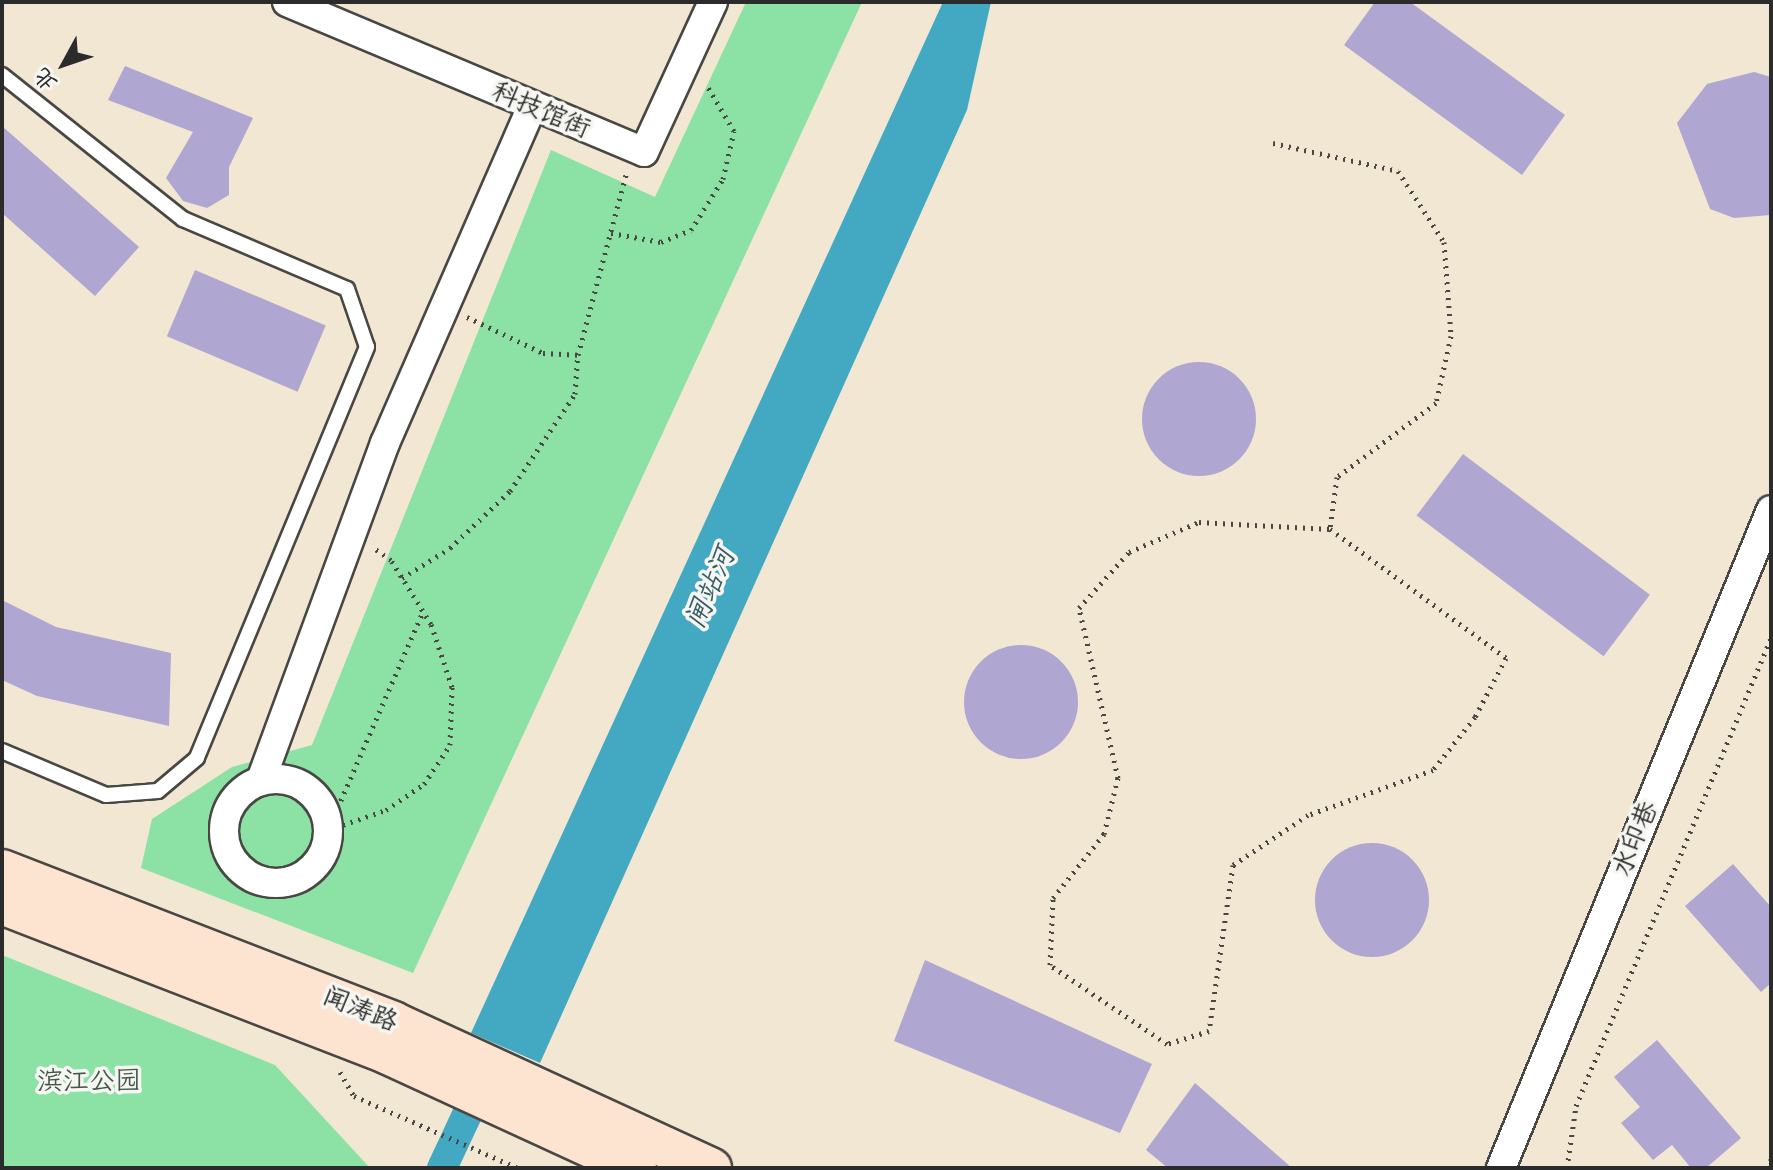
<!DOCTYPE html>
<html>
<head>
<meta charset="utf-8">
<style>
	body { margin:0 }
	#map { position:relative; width:1773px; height:1170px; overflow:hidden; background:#f2e7d2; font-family:"Comic Neue","LXGW WenKai TC",sans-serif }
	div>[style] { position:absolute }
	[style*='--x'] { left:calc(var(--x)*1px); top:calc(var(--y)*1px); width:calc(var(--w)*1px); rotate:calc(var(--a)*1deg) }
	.green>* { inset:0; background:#8ce1a4 }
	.water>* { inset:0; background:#43a9c3 }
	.canal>* { height:30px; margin:-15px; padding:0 15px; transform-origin:15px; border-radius:15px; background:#43a9c3 }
	.building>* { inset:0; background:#afa6d1; transform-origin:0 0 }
	.round { border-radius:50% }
	.path>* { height:5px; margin-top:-2.5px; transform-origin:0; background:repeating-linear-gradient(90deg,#494744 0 2px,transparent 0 8px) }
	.roads { filter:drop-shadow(2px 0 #494744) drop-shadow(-2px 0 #494744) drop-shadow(0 2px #494744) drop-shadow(0 -2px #494744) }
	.service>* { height:14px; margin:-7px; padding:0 7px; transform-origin:7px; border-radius:7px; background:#fff }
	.minor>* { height:28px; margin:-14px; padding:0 14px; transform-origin:14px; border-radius:14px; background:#fff }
	.minor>.ring { margin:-14px; padding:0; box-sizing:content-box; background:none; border:28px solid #fff; border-radius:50% }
	.secondary>* { height:40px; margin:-20px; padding:0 20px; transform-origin:20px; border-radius:20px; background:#fde4d1 }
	span { translate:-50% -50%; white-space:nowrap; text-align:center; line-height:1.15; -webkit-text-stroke:7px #f6f6f2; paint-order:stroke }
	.street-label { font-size:26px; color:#2b2b2b }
	.park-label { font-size:26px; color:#435849 }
	.water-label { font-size:28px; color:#355d68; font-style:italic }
	.frame { position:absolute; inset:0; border:4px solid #2b2b2b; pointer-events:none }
	.north { position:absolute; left:24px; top:24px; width:80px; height:80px; -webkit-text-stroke:6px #f6f6f2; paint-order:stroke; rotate:230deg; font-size:22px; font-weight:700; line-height:32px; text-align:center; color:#2b2b2b }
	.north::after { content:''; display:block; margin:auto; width:28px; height:36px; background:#2b2b2b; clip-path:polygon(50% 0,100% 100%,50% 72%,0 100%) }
</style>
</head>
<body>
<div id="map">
	<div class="green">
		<i style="clip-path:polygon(746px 2px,862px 2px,413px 973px,141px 868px,152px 819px,232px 767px,312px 745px,551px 150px,655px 197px)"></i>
		<i style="clip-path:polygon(2px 955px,275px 1065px,370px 1168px,2px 1168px)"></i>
	</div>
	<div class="water">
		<i style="clip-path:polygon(943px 2px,991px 2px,967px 110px,540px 1063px,471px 1033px)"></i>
	</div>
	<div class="canal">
		<i style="--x:442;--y:1168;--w:102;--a:-64.9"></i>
	</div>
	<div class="building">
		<i style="clip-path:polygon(1375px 2px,1410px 2px,1565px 115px,1522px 175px,1344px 45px)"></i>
		<i style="clip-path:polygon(125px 66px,253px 118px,229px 167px,229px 195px,207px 208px,183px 201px,166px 178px,193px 132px,108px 100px)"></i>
		<i style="clip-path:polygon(1754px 72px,1771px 77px,1771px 215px,1734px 218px,1710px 209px,1677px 123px,1707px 84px)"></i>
		<i style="clip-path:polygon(2px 126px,139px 247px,95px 296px,2px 213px)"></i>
		<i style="left:195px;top:270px;width:142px;height:72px;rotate:23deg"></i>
		<i class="round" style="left:1142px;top:362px;width:114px;height:114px"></i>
		<i style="left:1463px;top:454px;width:234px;height:77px;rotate:37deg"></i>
		<i style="clip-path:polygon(2px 600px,56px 627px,171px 653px,169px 726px,37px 696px,2px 680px)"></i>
		<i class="round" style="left:964px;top:645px;width:114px;height:114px"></i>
		<i class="round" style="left:1315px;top:843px;width:114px;height:114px"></i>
		<i style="clip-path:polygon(1733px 864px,1771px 907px,1771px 983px,1761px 992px,1685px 906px)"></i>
		<i style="clip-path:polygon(925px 960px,1152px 1064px,1120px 1133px,894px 1041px)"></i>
		<i style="clip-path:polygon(1657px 1040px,1741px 1138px,1706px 1168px,1691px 1168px,1672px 1145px,1653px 1160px,1621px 1123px,1640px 1107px,1614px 1077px)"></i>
		<i style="clip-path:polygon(1195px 1083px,1292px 1168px,1168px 1168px,1146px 1150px)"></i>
	</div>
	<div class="path">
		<i style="--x:1273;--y:143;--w:128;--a:12.6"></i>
		<i style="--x:1398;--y:171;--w:85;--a:57.1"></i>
		<i style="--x:1444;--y:242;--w:94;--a:85.7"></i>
		<i style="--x:1451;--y:336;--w:69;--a:102.6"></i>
		<i style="--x:1436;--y:403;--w:124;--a:143.2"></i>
		<i style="--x:1337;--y:477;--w:52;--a:97.7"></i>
		<i style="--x:611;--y:233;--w:51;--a:10.2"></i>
		<i style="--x:661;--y:242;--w:32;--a:-22"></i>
		<i style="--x:691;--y:230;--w:60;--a:-57.9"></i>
		<i style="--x:723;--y:179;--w:49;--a:-77.1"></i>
		<i style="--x:734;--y:131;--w:55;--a:-120.8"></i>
		<i style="--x:467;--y:317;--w:84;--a:25.3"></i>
		<i style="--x:543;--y:353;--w:35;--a:3"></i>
		<i style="--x:1199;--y:522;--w:131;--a:3.1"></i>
		<i style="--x:1330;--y:529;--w:218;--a:36.2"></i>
		<i style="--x:1506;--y:658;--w:67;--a:117.7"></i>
		<i style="--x:1475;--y:717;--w:68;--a:128.4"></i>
		<i style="--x:1433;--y:770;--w:133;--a:160.2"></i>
		<i style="--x:1308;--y:815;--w:90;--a:146.3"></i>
		<i style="--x:1233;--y:865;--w:168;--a:98.2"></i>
		<i style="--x:1209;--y:1031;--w:44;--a:162.8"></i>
		<i style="--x:1167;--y:1044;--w:141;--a:-146"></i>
		<i style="--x:1050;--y:965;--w:67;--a:-87.4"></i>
		<i style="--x:1053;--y:898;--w:82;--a:-51.4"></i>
		<i style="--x:1104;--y:834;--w:58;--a:-76"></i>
		<i style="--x:1118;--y:778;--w:174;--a:-102.9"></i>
		<i style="--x:1079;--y:608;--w:75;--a:-48.2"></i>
		<i style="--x:1129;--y:552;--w:76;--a:-23.2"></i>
		<i style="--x:402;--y:578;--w:57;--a:-32"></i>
		<i style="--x:450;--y:548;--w:83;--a:-43.5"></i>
		<i style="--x:510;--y:491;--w:117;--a:-56.2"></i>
		<i style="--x:575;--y:394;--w:39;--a:-86"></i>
		<i style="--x:578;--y:355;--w:187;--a:-75.1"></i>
		<i style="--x:328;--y:830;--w:61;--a:-19"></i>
		<i style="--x:386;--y:810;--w:46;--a:-34.4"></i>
		<i style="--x:424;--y:784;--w:47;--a:-56.3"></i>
		<i style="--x:450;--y:745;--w:58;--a:-88"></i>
		<i style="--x:452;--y:687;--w:66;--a:-108.4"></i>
		<i style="--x:431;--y:624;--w:75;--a:-122"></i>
		<i style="--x:391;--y:560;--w:21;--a:-145"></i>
		<i style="--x:328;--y:830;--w:238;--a:-66.5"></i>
		<i style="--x:340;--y:1072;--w:28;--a:60"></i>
		<i style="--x:354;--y:1096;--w:179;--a:23.7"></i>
		<i style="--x:1567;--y:1168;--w:63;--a:-81.7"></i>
		<i style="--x:1576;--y:1106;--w:507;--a:-67.38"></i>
		<i style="--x:1771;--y:1168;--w:10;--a:-90"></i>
	</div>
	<div class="roads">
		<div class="service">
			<i style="--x:2;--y:75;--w:231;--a:38.5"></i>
			<i style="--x:183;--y:219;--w:178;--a:23.1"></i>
			<i style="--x:347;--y:289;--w:61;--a:71"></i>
			<i style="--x:367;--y:347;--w:445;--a:112.5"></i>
			<i style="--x:197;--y:758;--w:51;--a:139.8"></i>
			<i style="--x:158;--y:791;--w:52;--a:175.6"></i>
			<i style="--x:106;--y:795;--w:113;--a:-157.1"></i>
		</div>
		<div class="minor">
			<i style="--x:287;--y:2;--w:387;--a:22.8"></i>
			<i style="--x:644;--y:152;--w:165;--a:-65.3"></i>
			<i class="ring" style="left:224px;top:779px;width:76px;height:76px"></i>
			<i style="--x:261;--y:780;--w:359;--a:-69.8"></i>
			<i style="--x:385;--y:443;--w:367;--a:-66.4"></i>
			<i style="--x:1501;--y:1168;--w:711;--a:-67.69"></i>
		</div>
		<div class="secondary">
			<i style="--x:2;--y:870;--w:420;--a:21.2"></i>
			<i style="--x:393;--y:1022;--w:350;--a:24.7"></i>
			<i style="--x:2;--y:904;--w:414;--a:21.2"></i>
			<i style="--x:388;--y:1054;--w:273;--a:24.7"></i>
		</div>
	</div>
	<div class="street-label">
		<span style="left:541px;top:111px;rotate:23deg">科技馆街</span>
		<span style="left:1636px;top:839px;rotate:-68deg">水印巷</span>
		<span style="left:360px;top:1010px;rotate:22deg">闻涛路</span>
	</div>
	<div class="park-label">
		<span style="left:89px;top:1082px">滨江公园</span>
	</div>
	<div class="water-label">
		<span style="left:710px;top:588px;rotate:-67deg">闸站河</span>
	</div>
	<div class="frame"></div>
	<div class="north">北</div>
</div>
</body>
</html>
